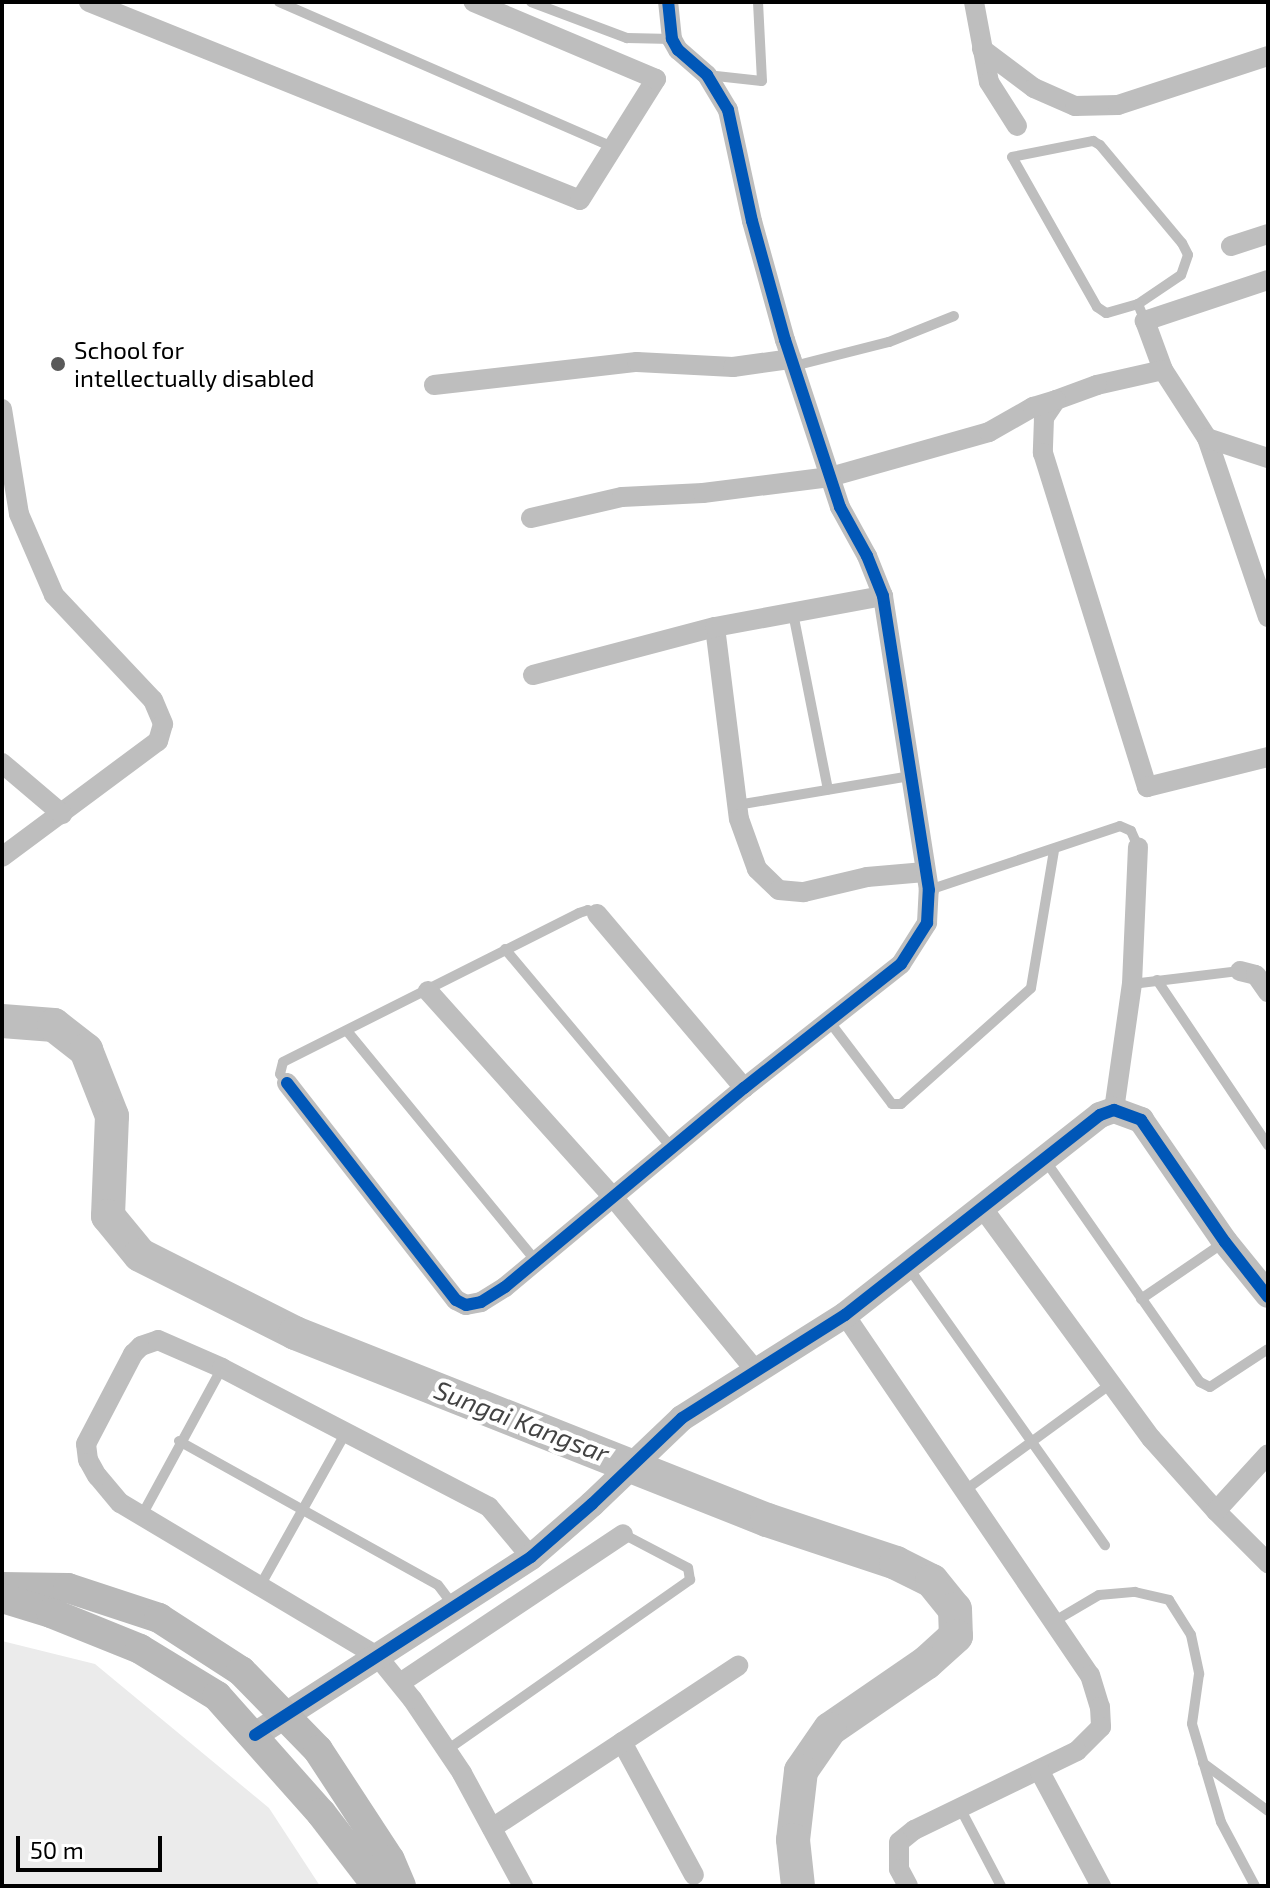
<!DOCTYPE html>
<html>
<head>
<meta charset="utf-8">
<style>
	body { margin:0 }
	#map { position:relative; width:1270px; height:1888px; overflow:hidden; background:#fff; font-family:"Exo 2",sans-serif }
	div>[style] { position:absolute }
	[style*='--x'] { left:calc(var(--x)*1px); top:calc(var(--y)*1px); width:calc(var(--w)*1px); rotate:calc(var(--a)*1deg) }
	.green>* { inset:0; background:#ebebeb }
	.river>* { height:34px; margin:-17px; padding:0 17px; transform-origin:17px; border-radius:17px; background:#bebebe }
	.service>* { height:10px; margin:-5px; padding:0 5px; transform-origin:5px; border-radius:5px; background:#bebebe }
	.minor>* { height:20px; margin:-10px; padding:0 10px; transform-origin:10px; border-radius:10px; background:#bebebe }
	.tertiary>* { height:26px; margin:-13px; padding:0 13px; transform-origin:13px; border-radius:13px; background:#bebebe }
	.secondary>* { height:30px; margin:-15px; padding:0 15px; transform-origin:15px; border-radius:15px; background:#b8b8b8 }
	.cycleway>* { height:12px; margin:-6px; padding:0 6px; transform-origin:6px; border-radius:6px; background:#0057b8 }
	.dots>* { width:22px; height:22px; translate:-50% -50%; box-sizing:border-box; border:4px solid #fff; border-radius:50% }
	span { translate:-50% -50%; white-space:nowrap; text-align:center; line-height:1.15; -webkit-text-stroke:8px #fff; paint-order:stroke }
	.poi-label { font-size:24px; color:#000 }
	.left { translate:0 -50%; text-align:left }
	.water-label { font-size:26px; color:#434343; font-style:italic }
	.frame { position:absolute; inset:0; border:4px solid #000; pointer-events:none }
	.scale { position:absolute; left:16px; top:1836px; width:146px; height:36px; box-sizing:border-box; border:4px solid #000; border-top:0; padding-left:10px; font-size:24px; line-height:28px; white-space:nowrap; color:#000; -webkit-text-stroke:6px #fff; paint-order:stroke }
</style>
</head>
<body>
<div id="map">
	<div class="green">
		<i style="clip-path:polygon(2px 1641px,95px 1664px,269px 1808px,320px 1886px,2px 1886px)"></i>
	</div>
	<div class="river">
		<i style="--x:2;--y:1021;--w:52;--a:4.4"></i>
		<i style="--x:54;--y:1025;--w:41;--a:38"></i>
		<i style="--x:86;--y:1050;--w:71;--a:68.5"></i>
		<i style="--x:112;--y:1116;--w:100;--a:92.3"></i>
		<i style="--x:108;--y:1216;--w:50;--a:50.6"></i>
		<i style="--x:140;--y:1255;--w:174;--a:26.7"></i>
		<i style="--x:295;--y:1333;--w:508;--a:21.61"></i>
		<i style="--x:767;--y:1520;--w:136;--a:18.4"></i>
		<i style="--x:896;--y:1563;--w:40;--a:26.6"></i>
		<i style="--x:932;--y:1581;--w:36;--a:51"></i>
		<i style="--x:955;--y:1609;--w:27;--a:88"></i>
		<i style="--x:956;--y:1636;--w:40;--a:138"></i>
		<i style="--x:926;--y:1663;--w:116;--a:145.5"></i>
		<i style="--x:830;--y:1729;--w:51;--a:124.6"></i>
		<i style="--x:801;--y:1771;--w:69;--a:96.6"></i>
		<i style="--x:793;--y:1840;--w:46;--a:83.8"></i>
	</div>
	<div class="service">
		<i style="--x:279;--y:2;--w:364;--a:23.5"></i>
		<i style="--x:531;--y:2;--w:103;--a:20.6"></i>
		<i style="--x:627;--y:38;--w:45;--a:1.3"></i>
		<i style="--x:707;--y:75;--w:55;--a:6.2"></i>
		<i style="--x:762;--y:81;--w:79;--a:-92.9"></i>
		<i style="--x:1138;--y:304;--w:33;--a:164"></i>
		<i style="--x:1106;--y:313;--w:11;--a:-146"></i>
		<i style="--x:1097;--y:307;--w:172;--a:-119.5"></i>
		<i style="--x:1012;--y:157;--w:83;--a:-11.2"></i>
		<i style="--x:1093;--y:141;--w:8;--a:30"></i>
		<i style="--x:1100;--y:145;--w:128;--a:50.1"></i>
		<i style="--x:1182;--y:243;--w:13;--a:63"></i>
		<i style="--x:1188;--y:255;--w:21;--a:109"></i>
		<i style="--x:1181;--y:275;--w:52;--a:146"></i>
		<i style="--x:1138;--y:304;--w:18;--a:68"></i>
		<i style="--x:794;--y:366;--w:98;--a:-14.2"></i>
		<i style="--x:889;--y:342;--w:70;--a:-21.8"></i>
		<i style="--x:793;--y:613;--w:180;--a:78.8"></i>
		<i style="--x:737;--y:805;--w:175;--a:-9.5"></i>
		<i style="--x:929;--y:890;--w:201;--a:-18.5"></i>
		<i style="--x:1120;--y:826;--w:12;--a:24"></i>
		<i style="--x:1131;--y:831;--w:17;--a:66"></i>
		<i style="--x:505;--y:949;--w:260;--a:50"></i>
		<i style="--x:1157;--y:980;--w:199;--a:56.1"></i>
		<i style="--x:1132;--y:984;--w:109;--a:-6.9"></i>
		<i style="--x:829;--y:1021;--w:104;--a:52.8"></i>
		<i style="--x:892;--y:1104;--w:9;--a:0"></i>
		<i style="--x:901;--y:1104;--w:174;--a:-41.7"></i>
		<i style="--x:1031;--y:988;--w:140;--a:-80.5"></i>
		<i style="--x:347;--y:1031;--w:298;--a:50.6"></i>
		<i style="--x:287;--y:1083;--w:11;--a:-128"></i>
		<i style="--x:280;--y:1074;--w:12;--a:-76"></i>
		<i style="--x:283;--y:1062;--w:331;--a:-26.7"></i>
		<i style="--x:579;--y:913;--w:9;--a:-18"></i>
		<i style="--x:588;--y:910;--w:10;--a:24"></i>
		<i style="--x:1045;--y:1160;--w:271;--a:55.1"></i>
		<i style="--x:1200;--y:1382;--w:11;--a:27"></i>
		<i style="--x:1210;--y:1387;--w:69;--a:-33.2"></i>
		<i style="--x:908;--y:1267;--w:341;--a:54.7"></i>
		<i style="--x:1141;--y:1299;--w:99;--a:-34.3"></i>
		<i style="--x:179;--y:1441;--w:296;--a:29.1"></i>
		<i style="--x:438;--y:1585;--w:26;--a:53"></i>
		<i style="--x:964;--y:1491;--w:182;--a:-36.1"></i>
		<i style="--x:141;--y:1517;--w:170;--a:-61.5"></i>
		<i style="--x:260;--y:1586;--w:176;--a:-60.8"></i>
		<i style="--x:1053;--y:1622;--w:53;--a:-30.4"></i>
		<i style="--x:1099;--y:1595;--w:36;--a:-5"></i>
		<i style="--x:1135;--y:1592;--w:35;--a:13"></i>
		<i style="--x:1169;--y:1600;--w:41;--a:57.8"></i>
		<i style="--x:1191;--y:1635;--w:40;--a:78"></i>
		<i style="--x:1199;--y:1674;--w:50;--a:98"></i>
		<i style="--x:1192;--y:1724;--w:102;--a:73.5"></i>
		<i style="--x:1221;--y:1822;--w:72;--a:62"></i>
		<i style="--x:447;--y:1750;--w:297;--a:-35"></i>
		<i style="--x:690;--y:1580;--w:12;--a:-99"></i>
		<i style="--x:688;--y:1568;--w:73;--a:-152.4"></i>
		<i style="--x:1203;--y:1763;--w:81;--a:36.4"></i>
		<i style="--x:960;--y:1808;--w:88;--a:62.3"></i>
	</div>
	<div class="minor">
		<i style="--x:89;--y:2;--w:529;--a:21.96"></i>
		<i style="--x:580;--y:200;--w:143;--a:-57.9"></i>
		<i style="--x:656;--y:79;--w:198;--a:-157.1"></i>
		<i style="--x:974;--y:2;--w:81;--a:79.4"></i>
		<i style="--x:989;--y:82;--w:52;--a:57.5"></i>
		<i style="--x:982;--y:49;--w:65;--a:36.9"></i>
		<i style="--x:1034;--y:88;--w:45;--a:23.7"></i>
		<i style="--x:1075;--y:106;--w:43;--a:-1.3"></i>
		<i style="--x:1118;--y:105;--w:158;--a:-18.1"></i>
		<i style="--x:1231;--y:246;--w:39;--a:-18"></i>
		<i style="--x:1268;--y:280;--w:130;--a:161.6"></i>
		<i style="--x:1145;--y:321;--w:52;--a:69.8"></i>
		<i style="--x:1163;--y:370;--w:81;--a:57.1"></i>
		<i style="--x:1207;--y:438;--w:189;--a:71.2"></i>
		<i style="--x:1163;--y:370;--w:68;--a:167.2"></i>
		<i style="--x:1097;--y:385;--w:44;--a:159.9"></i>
		<i style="--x:1056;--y:400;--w:22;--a:124"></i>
		<i style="--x:1044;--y:418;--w:35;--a:92"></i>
		<i style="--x:1043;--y:453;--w:350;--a:72.7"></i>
		<i style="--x:1147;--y:787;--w:125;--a:-13.9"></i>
		<i style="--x:434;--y:385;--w:204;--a:-6.5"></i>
		<i style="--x:637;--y:362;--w:96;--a:3"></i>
		<i style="--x:733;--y:367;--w:59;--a:-7.9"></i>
		<i style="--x:2;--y:409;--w:106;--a:80.8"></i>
		<i style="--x:19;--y:514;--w:88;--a:66.6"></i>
		<i style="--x:54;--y:595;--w:144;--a:46.7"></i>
		<i style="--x:153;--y:700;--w:26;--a:67"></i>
		<i style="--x:163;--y:724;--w:18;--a:106"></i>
		<i style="--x:158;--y:741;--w:194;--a:143.4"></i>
		<i style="--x:1207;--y:438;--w:64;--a:18.2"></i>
		<i style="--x:531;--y:518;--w:93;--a:-13"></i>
		<i style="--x:622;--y:497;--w:81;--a:-2.8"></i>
		<i style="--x:703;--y:493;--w:128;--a:-7.2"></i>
		<i style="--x:830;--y:477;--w:165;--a:-15.8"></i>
		<i style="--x:989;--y:432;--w:51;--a:-29.6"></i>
		<i style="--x:1033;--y:407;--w:24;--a:-17"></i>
		<i style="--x:715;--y:627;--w:193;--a:82.9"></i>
		<i style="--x:739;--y:819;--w:53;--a:70.2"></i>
		<i style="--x:757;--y:869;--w:30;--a:44"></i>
		<i style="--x:779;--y:890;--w:25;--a:5"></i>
		<i style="--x:804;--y:892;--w:65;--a:-13.4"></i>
		<i style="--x:867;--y:877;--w:58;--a:-4.9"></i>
		<i style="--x:533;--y:675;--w:188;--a:-14.8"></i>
		<i style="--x:715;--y:627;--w:171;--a:-10.5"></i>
		<i style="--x:2;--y:763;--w:79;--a:40.4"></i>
		<i style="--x:597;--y:914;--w:228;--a:49.8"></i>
		<i style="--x:1240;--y:971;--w:16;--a:14"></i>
		<i style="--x:1256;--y:975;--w:21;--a:55"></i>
		<i style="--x:428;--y:991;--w:277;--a:48.1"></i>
		<i style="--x:613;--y:1197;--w:225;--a:50.6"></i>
		<i style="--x:287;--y:1083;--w:275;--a:52.1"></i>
		<i style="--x:456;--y:1300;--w:11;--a:27"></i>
		<i style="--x:466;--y:1305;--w:15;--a:-11"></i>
		<i style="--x:481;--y:1302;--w:28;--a:-32"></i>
		<i style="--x:505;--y:1287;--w:311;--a:-39.8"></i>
		<i style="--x:744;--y:1088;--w:200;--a:-38.3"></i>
		<i style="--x:901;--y:964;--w:49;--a:-57.6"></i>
		<i style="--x:927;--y:923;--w:33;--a:-87"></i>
		<i style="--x:929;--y:890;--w:298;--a:-98.9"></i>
		<i style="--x:883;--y:596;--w:43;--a:-111.8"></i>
		<i style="--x:867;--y:556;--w:56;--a:-118.9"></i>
		<i style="--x:840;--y:507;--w:176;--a:-108.2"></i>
		<i style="--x:785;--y:340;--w:123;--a:-105.5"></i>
		<i style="--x:752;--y:221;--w:114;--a:-102.2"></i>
		<i style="--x:728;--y:110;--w:41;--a:-121"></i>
		<i style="--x:707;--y:75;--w:38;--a:-139"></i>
		<i style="--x:678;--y:50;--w:13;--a:-119"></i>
		<i style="--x:672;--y:39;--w:37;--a:-96"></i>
		<i style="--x:1114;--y:1110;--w:127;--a:-81.9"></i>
		<i style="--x:1132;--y:984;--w:137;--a:-87.5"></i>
		<i style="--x:984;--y:1210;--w:283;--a:53.8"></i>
		<i style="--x:1151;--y:1438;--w:98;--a:48.3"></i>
		<i style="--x:1216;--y:1511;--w:74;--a:45"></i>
		<i style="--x:845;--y:1315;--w:435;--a:55.8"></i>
		<i style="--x:1090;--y:1675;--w:34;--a:73"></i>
		<i style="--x:1100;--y:1707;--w:20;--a:87"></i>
		<i style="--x:1101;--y:1727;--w:34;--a:135"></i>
		<i style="--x:1077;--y:1751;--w:181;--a:154.1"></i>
		<i style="--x:914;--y:1830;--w:19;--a:141"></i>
		<i style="--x:899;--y:1842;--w:27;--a:90"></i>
		<i style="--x:899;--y:1869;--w:19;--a:62"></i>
		<i style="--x:1216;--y:1511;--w:77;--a:-47.6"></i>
		<i style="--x:400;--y:1683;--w:268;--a:-33.7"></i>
		<i style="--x:622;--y:1742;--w:151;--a:61.6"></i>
		<i style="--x:1039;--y:1770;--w:132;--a:61.9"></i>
		<i style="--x:492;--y:1828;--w:295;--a:-33.4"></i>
		<i style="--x:523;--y:1886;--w:128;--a:-118.4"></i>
		<i style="--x:462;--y:1773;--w:89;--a:-124"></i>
		<i style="--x:412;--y:1699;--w:55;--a:-129.1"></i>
		<i style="--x:377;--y:1656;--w:299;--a:-149.2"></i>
		<i style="--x:120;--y:1503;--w:35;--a:-130"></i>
		<i style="--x:97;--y:1476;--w:18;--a:-119"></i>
		<i style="--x:88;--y:1460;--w:16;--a:-97"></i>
		<i style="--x:86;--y:1444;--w:102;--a:-62.4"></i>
		<i style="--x:133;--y:1354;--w:11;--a:-45"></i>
		<i style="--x:141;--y:1346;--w:18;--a:-19"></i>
		<i style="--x:158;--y:1340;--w:70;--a:23.6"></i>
		<i style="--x:222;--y:1368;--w:301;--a:27.5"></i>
		<i style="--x:489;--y:1507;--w:65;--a:50"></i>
	</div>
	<div class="tertiary">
		<i style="--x:255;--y:1735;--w:328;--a:-32.8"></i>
		<i style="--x:531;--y:1557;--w:81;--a:-41"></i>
		<i style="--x:592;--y:1504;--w:124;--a:-43.7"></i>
		<i style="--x:682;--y:1418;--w:193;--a:-32.3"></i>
		<i style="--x:845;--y:1315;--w:324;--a:-38.1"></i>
		<i style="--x:1100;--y:1115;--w:15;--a:-20"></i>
		<i style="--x:1114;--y:1110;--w:29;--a:20"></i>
		<i style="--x:1141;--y:1120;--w:148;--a:55.5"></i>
		<i style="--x:1225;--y:1242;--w:68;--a:50.9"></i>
	</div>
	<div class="secondary">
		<i style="--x:2;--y:1587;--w:66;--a:0.9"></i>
		<i style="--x:68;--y:1588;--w:96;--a:18.2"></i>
		<i style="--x:159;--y:1618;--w:98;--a:32.9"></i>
		<i style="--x:241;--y:1671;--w:110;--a:45.7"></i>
		<i style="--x:318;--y:1750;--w:131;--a:56.8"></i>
		<i style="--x:390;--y:1860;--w:28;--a:67"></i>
		<i style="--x:2;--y:1598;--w:51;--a:17"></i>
		<i style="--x:51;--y:1613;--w:96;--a:22"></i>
		<i style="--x:140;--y:1649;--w:90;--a:31.4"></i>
		<i style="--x:217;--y:1696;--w:157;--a:48.4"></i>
		<i style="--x:321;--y:1813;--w:92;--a:52.5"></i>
	</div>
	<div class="cycleway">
		<i style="--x:287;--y:1083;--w:275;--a:52.1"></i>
		<i style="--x:456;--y:1300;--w:11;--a:27"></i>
		<i style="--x:466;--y:1305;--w:15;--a:-11"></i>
		<i style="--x:481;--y:1302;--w:28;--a:-32"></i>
		<i style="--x:505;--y:1287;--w:311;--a:-39.8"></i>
		<i style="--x:744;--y:1088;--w:200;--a:-38.3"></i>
		<i style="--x:901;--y:964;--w:49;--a:-57.6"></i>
		<i style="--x:927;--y:923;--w:33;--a:-87"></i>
		<i style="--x:929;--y:890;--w:298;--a:-98.9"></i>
		<i style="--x:883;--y:596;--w:43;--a:-111.8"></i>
		<i style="--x:867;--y:556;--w:56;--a:-118.9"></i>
		<i style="--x:840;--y:507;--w:176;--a:-108.2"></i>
		<i style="--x:785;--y:340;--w:123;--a:-105.5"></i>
		<i style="--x:752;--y:221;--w:114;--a:-102.2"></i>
		<i style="--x:728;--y:110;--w:41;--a:-121"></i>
		<i style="--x:707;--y:75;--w:38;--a:-139"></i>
		<i style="--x:678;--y:50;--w:13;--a:-119"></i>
		<i style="--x:672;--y:39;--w:37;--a:-96"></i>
		<i style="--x:255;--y:1735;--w:328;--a:-32.8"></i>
		<i style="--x:531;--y:1557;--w:81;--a:-41"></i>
		<i style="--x:592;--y:1504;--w:124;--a:-43.7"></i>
		<i style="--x:682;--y:1418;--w:193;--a:-32.3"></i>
		<i style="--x:845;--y:1315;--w:324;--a:-38.1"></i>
		<i style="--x:1100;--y:1115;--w:15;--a:-20"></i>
		<i style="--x:1114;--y:1110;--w:29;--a:20"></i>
		<i style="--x:1141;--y:1120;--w:148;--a:55.5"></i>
		<i style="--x:1225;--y:1242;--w:70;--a:52"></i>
	</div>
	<div class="dots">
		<i style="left:58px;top:364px;background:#595959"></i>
	</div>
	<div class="poi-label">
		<span class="left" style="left:74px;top:364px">School for<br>intellectually disabled</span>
	</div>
	<div class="water-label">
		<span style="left:522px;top:1421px;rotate:21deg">Sungai Kangsar</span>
	</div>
	<div class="frame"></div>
	<div class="scale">50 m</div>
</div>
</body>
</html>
